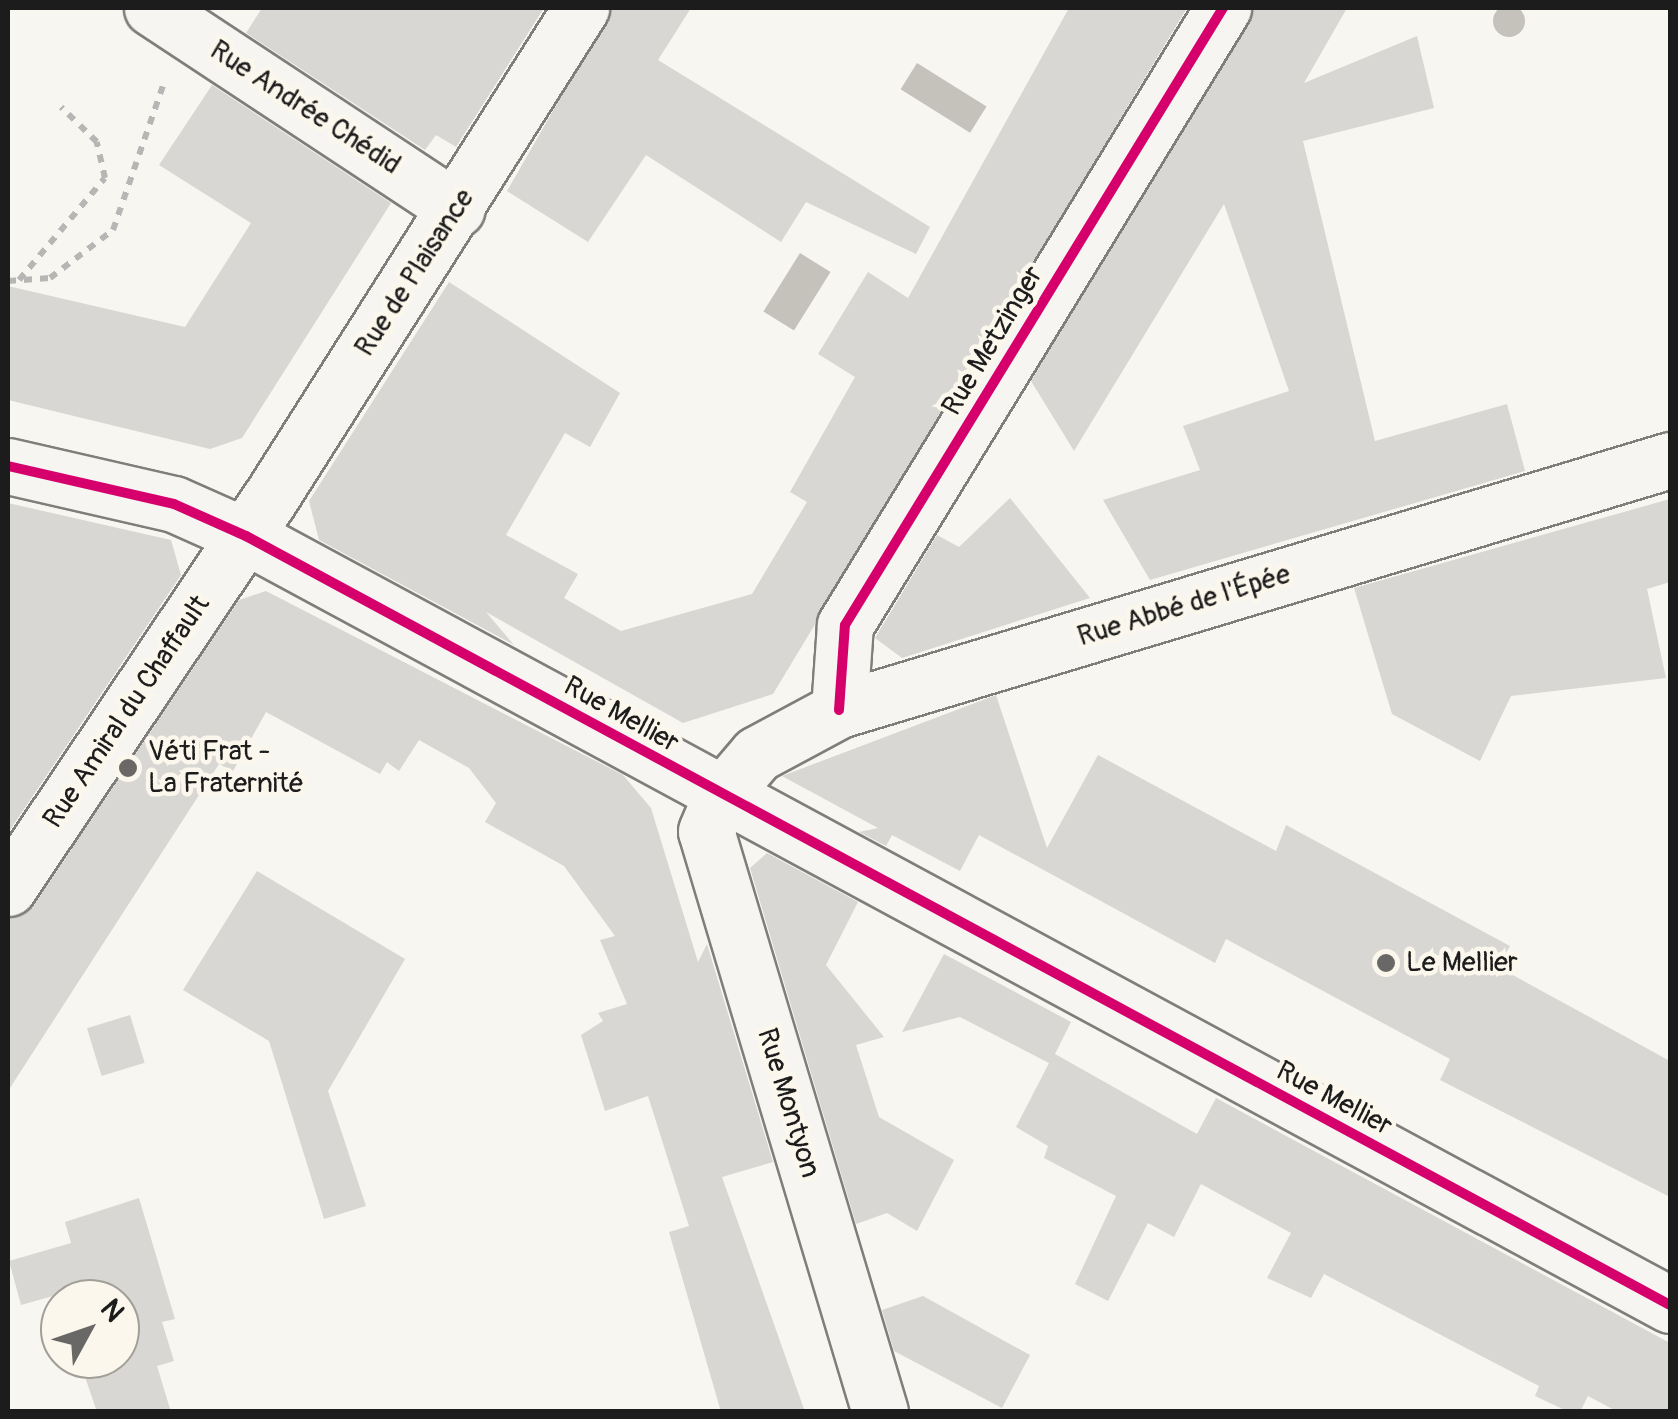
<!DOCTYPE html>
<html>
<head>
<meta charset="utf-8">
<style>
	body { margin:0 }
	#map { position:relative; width:1678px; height:1419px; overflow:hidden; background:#f8f6f0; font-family:Pangolin,sans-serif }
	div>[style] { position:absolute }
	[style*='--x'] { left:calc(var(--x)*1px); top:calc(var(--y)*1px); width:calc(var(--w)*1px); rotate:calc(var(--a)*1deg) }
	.water>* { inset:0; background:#c5c2bc; transform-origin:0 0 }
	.round { border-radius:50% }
	.building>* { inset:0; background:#d9d7d3; transform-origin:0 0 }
	.path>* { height:6px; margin-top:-3px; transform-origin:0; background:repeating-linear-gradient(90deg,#b7b6b4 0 8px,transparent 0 16px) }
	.roads { filter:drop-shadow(2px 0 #7f7e7b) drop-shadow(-2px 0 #7f7e7b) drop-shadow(0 2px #7f7e7b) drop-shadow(0 -2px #7f7e7b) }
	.minor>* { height:55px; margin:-27.5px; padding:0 27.5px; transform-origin:27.5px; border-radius:27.5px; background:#f6f5f1 }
	.cycleway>* { height:10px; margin:-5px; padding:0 5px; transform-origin:5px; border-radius:5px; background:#d6006c }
	.dots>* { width:28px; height:28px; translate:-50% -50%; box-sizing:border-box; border:5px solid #fbf7ec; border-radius:50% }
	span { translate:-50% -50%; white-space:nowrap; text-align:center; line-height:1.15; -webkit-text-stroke:9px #fbf7ec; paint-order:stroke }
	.street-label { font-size:28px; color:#1c1c1c }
	.poi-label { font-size:28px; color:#1c1c1c }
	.left { translate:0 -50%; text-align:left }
	.frame { position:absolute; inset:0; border:10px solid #1c1c1c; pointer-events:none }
	.north { position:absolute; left:40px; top:1279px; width:100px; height:100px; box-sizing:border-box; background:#fbf7ec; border:2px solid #a29f99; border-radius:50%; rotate:50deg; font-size:28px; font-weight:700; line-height:40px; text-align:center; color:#1c1c1c }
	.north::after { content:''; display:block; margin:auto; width:35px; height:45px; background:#696866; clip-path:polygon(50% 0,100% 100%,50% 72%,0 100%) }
</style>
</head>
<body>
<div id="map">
	<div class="water">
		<i class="round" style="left:1493px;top:5px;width:32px;height:32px"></i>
		<i style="left:917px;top:63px;width:82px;height:31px;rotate:32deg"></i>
		<i style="left:800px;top:253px;width:36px;height:69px;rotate:32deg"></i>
	</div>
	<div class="building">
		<i style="clip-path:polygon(262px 8px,544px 8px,456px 147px,436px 135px,425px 150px,246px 33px)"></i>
		<i style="clip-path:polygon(612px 8px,691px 8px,658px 60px,930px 227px,916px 254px,806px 202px,781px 242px,646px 155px,588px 242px,507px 191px)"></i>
		<i style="clip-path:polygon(1069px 8px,1187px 8px,773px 694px,683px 723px,486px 612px,514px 645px,319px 540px,309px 501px,449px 282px,620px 393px,590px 447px,565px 433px,506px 535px,578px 574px,564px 598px,621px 631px,752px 594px,807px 502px,790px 492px,855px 377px,818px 354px,868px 272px,908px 298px)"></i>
		<i style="clip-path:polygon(1254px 8px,1347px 8px,1304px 83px,1417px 36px,1434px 108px,1303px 141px,1375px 441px,1507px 404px,1525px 471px,1150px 580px,1103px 500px,1200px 470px,1183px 426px,1289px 391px,1224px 204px,1074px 451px,1031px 381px)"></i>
		<i style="clip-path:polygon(212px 85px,391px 203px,242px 438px,210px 449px,8px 400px,8px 286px,185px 327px,251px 223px,159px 165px)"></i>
		<i style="clip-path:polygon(1010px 498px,1090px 598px,902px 658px,875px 638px,937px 535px,959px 547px)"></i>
		<i style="clip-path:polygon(1670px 499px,1670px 582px,1647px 589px,1666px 678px,1511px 696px,1480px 761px,1392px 714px,1354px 588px)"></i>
		<i style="clip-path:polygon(8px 503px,171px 540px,181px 575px,8px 833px)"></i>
		<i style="clip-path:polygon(266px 591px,623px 775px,651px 808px,698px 962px,707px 944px,773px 1162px,722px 1177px,805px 1412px,721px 1412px,669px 1232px,689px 1226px,648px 1096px,605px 1111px,581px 1035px,603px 1021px,598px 1013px,627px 1004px,600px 940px,615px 936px,564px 866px,485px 822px,496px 803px,469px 768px,419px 740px,399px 771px,387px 762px,380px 774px,266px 712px,233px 771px,219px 764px,8px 1091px,8px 919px,34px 905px,239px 600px)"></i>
		<i style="clip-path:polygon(996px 695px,1047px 848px,1098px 755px,1276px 851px,1286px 825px,1510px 946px,1498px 967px,1670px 1061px,1670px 1197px,1440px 1080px,1450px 1059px,1226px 939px,1215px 963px,979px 835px,960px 871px,892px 835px,886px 846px,859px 832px,878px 828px,782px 776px)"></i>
		<i style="clip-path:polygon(767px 853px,858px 902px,826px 965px,884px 1037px,856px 1045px,879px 1117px,954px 1160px,917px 1231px,887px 1213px,856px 1224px,750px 868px)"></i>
		<i style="clip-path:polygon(257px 871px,405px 959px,328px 1091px,366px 1206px,324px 1219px,269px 1041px,183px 990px)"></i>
		<i style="clip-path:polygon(944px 954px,1071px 1022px,1055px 1054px,1197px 1134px,1216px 1098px,1670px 1343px,1670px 1412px,1618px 1412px,1588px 1396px,1580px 1412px,1569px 1412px,1535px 1396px,1539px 1386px,1324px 1274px,1311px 1298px,1267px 1278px,1291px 1233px,1201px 1184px,1174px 1237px,1148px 1223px,1108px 1301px,1075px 1284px,1116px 1196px,1044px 1158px,1048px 1146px,1016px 1127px,1049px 1063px,960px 1017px,902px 1032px)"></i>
		<i style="left:130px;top:1015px;width:50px;height:45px;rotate:73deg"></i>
		<i style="clip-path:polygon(139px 1198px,175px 1319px,162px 1322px,174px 1361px,157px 1366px,171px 1412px,97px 1412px,84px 1374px,120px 1359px,120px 1299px,88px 1299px,85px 1287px,21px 1305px,9px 1261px,71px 1243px,65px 1222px)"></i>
		<i style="clip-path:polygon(923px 1296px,1030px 1355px,1002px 1408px,894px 1351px,882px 1310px)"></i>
	</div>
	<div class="path">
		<i style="--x:19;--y:280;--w:133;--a:-49.9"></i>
		<i style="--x:105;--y:178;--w:37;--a:-103"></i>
		<i style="--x:97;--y:142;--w:50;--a:-135.8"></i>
		<i style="--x:8;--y:281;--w:42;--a:-4.1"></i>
		<i style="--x:50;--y:278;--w:79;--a:-37.3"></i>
		<i style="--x:113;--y:230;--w:159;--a:-70.9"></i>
	</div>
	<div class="roads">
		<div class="minor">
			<i style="--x:152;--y:8;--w:365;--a:33.4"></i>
			<i style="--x:8;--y:466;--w:170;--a:12.9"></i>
			<i style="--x:174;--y:504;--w:79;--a:24"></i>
			<i style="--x:246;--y:536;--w:1618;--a:28.37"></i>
			<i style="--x:839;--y:710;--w:85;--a:-86"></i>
			<i style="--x:845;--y:625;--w:724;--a:-58.51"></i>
			<i style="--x:8;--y:888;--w:468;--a:-56.1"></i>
			<i style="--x:269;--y:500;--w:583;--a:-57.62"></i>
			<i style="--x:880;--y:1412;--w:606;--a:-106.67"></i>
			<i style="--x:706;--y:831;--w:38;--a:-67"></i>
			<i style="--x:721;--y:796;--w:55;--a:-49.4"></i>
			<i style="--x:757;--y:754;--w:93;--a:-28.2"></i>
			<i style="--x:839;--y:710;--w:868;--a:-16.74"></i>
		</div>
	</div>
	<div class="cycleway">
		<i style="--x:8;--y:466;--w:170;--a:12.9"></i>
		<i style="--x:174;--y:504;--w:79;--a:24"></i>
		<i style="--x:246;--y:536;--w:1618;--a:28.37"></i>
		<i style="--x:839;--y:710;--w:85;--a:-86"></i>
		<i style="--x:845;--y:625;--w:724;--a:-58.51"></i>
	</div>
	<div class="dots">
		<i style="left:128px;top:768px;background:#696866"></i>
		<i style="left:1386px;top:963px;background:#696866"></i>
	</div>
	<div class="street-label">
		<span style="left:305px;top:108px;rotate:33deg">Rue Andrée Chédid</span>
		<span style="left:415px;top:273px;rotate:-57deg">Rue de Plaisance</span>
		<span style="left:993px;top:341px;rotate:-59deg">Rue Metzinger</span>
		<span style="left:1184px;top:606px;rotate:-17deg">Rue Abbé de l'Épée</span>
		<span style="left:127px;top:712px;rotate:-56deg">Rue Amiral du Chaffault</span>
		<span style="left:621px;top:715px;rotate:29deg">Rue Mellier</span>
		<span style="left:1334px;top:1099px;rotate:28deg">Rue Mellier</span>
		<span style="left:788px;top:1103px;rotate:73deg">Rue Montyon</span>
	</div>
	<div class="poi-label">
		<span class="left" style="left:148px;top:768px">Véti Frat -<br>La Fraternité</span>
		<span class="left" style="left:1406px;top:963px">Le Mellier</span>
	</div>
	<div class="frame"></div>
	<div class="north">N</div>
</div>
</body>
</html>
